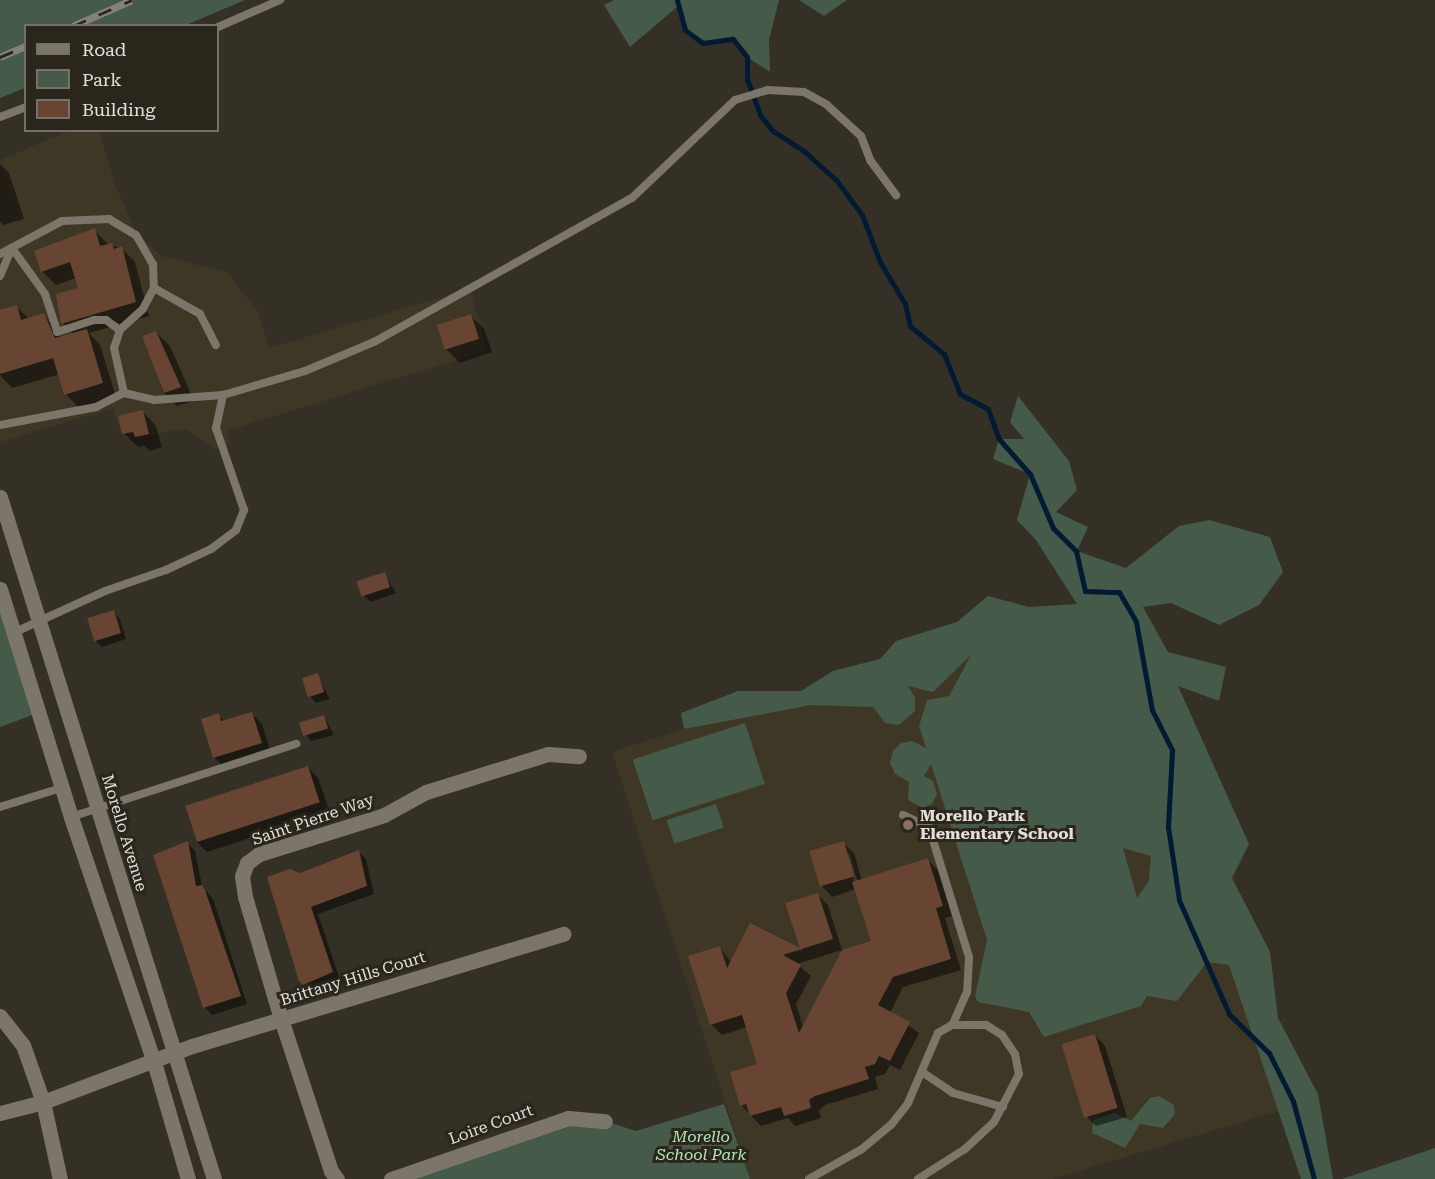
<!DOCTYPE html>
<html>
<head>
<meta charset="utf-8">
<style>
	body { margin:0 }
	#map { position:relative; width:1435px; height:1179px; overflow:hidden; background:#353025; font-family:"Roboto Serif",serif }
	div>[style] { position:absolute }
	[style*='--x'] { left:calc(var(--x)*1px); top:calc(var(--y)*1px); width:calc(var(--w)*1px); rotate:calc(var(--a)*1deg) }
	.commercial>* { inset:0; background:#3f3726 }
	.green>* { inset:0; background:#455a48; transform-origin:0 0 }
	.shadow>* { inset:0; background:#0007 }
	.stream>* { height:5px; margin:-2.5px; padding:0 2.5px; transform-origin:2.5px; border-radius:2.5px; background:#021a33 }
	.building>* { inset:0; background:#684432; transform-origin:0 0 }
	.service>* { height:8px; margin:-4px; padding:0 4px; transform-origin:4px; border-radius:4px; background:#7c766a }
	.minor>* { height:15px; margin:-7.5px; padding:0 7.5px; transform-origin:7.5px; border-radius:7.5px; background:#7c766a }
	.tertiary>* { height:15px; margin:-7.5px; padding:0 7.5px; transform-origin:7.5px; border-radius:7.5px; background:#7c766a }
	.rail>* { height:7px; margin-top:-3.5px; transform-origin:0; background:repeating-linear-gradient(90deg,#2b261c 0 14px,#88837b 0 28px); box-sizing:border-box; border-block:2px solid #88837b }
	.dots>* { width:16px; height:16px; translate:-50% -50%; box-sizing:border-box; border:3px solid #2b261c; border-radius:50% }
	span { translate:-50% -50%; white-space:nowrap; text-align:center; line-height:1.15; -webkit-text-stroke:6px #2b261c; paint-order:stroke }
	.poi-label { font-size:16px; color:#e3dfd9; font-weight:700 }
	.left { translate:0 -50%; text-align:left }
	.street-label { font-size:16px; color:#e3dfd9 }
	.park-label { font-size:16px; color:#afe8b8; font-style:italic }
	.legend { position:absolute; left:24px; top:24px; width:195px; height:108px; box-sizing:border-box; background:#2b261c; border:2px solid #757068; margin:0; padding:8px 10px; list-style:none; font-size:18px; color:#e3dfd9 }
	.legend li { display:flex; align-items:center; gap:12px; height:30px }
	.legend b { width:30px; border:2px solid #757068 }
</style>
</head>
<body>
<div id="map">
	<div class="commercial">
		<i style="clip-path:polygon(68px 131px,99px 131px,115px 184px,137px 235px,161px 256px,226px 272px,258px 311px,269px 348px,470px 289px,486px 351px,229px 430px,228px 445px,215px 450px,186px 429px,135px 437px,133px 432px,122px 434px,113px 408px,0 442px,0 160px)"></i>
		<i style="clip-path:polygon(1104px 596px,1279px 1111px,1052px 1179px,750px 1179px,612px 752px,984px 631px)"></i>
	</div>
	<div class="green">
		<i style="clip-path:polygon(0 0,245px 0,186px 25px,26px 26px,25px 88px,0 98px)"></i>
		<i style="clip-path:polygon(614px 0,779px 0,769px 40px,770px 72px,747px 57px,733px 39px,703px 43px,685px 30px,677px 7px,630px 47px,604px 5px)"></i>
		<i style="clip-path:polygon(799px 0,847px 0,824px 16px)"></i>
		<i style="clip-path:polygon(evenodd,1018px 396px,1069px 461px,1077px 490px,1056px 512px,1088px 527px,1077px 551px,1126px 568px,1179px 526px,1209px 520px,1270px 537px,1283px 572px,1259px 605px,1219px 625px,1171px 603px,1143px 607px,1168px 652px,1226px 667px,1219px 701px,1178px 686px,1249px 844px,1232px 878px,1270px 952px,1278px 1018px,1318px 1094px,1333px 1179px,1301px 1179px,1229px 965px,1207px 962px,1177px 1001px,1147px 996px,1141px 1006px,1044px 1037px,1029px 1012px,978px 1002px,975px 996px,987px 940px,931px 764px,924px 776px,933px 781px,937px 794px,932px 804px,923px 808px,908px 800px,909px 782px,895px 774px,890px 763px,893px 751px,901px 743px,912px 741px,926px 748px,919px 726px,927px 700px,949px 696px,971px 655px,933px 692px,908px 686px,915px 698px,915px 711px,899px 725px,885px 723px,873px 707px,811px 705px,684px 729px,681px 713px,738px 691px,801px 691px,833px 671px,880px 659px,896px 641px,957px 622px,988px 596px,1029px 607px,1077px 604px,1036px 540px,1017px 520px,1030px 474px,993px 459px,999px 439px,1024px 439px,1010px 422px,1018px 396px,1123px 848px,1151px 856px,1149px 881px,1137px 898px,1123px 848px)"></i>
		<i style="clip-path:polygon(0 589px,38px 713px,0 727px)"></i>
		<i style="left:745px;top:723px;width:64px;height:118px;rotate:72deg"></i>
		<i style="left:716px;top:804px;width:25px;height:52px;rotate:72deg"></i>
		<i style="clip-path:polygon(1159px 1096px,1174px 1105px,1175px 1114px,1163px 1128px,1140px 1124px,1125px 1148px,1092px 1133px,1093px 1120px,1115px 1113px,1131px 1121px,1150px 1098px)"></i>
		<i style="clip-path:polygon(724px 1104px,750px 1179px,391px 1179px,568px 1118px,605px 1121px,636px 1131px)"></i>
		<i style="clip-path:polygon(1435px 1148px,1435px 1179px,1342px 1179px)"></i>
	</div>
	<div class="shadow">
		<i style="clip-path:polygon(0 164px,9px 173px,24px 219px,3px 225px,0 221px)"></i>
		<i style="clip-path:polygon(94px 230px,109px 245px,121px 248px,135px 262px,149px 316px,89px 333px,100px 345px,116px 397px,79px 408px,66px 394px,60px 374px,12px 388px,0 375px,0 312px,17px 307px,29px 319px,44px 315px,62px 338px,74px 335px,63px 323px,79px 289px,76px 278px,56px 285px,42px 271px)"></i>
		<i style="clip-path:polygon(470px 315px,484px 329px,492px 352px,460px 363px,446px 349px)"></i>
		<i style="clip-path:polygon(156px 332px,170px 346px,194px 401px,177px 406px,163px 392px,144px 337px)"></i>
		<i style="clip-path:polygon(143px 412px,156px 426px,162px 447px,150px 451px,145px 446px,138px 447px,124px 433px)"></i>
		<i style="clip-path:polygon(384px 574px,396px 593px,371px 602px,364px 596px)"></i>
		<i style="clip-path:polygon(113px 612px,120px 619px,126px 639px,102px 647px,95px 640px)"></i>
		<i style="clip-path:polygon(317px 675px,330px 699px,316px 703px,310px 696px)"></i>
		<i style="clip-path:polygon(252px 714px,262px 724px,271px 753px,224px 767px,214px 757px,218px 715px,225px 722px)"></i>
		<i style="clip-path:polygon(324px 716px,334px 735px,311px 741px,305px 734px)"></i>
		<i style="clip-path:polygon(308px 767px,318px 778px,330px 812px,207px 852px,196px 841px)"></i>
		<i style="clip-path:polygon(187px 843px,195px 851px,202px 886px,213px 899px,247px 1004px,212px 1015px,205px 1007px,155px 856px)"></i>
		<i style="clip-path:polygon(evenodd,843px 843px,854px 853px,862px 881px,928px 860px,938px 870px,952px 916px,945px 918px,961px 970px,903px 987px,890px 1013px,919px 1033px,900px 1070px,890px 1065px,885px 1074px,875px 1077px,878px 1089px,825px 1105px,819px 1111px,821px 1118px,795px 1126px,788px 1118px,761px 1126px,741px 1105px,759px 1065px,747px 1027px,722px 1035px,712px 1025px,690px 957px,720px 948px,731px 962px,751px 925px,802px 951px,787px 904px,817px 894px,828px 905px,842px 950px,797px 964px,811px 976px,796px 1004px,803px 1027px,873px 942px,856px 889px,832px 897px,822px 886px,843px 843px,846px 853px,849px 853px,858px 883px,855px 884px,846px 853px)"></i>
		<i style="clip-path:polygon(358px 851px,366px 859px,374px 894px,318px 914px,340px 980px,312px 992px,305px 984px,300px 875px)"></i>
		<i style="clip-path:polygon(1095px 1035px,1105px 1046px,1127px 1117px,1096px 1126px,1086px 1116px)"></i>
	</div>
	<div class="stream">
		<i style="--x:677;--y:0;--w:31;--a:75"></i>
		<i style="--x:685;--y:30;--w:22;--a:36"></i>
		<i style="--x:703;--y:43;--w:30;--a:-8"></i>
		<i style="--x:733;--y:39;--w:23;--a:52"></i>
		<i style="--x:747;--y:57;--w:22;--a:90"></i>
		<i style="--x:747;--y:79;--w:38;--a:70"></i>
		<i style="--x:760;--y:115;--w:21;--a:51"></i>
		<i style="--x:773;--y:131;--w:38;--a:33"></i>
		<i style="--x:805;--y:152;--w:43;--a:42.2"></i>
		<i style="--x:837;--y:181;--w:42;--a:53.7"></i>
		<i style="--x:862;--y:215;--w:50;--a:69"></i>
		<i style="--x:880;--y:262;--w:49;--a:59.2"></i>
		<i style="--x:905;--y:304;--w:23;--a:77"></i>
		<i style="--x:910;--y:326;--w:44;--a:39.5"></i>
		<i style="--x:944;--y:354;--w:43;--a:68.2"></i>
		<i style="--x:960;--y:394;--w:32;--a:28"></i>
		<i style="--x:988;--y:409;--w:32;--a:70"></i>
		<i style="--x:999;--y:439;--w:47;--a:48.5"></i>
		<i style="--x:1030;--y:474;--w:59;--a:66.9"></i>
		<i style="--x:1053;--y:528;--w:33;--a:45"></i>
		<i style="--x:1076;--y:551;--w:41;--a:77.3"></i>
		<i style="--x:1085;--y:591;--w:34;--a:2"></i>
		<i style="--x:1119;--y:592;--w:34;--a:60"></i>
		<i style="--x:1136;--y:622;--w:89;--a:79.7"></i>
		<i style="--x:1152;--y:710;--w:45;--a:63.4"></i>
		<i style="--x:1172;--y:750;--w:77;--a:93"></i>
		<i style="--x:1168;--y:827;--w:74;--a:81.4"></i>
		<i style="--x:1179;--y:900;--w:124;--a:66.3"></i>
		<i style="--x:1229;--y:1014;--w:56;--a:44.3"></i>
		<i style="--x:1269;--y:1053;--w:54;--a:63.4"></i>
		<i style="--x:1293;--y:1101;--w:81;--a:74.9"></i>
	</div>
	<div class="building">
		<i style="clip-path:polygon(95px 228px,100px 246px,112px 243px,114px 249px,122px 246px,136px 302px,61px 324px,56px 294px,78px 288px,70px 262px,41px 272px,34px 251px)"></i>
		<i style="clip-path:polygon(17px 305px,21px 320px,44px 313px,55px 338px,87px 329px,103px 383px,64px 395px,53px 358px,0 374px,0 310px)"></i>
		<i style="left:471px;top:314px;width:26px;height:36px;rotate:72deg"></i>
		<i style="clip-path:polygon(156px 331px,181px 387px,164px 393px,142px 336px)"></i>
		<i style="clip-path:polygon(143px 410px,149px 434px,135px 437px,133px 432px,122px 434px,118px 416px)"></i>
		<i style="left:385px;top:572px;width:16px;height:30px;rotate:72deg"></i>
		<i style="left:114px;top:610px;width:24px;height:28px;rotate:73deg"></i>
		<i style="left:318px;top:673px;width:20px;height:17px;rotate:72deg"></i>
		<i style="clip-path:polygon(252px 712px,262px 743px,213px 758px,201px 719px,219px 713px,221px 721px)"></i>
		<i style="left:324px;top:715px;width:14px;height:26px;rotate:73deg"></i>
		<i style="left:308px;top:766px;width:38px;height:129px;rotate:72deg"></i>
		<i style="clip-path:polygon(188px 841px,196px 886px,202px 885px,205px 890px,241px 996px,203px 1008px,153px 855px)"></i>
		<i style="left:844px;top:841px;width:37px;height:36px;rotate:74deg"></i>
		<i style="clip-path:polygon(359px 850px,367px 886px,311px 907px,333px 972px,303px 985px,299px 981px,267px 877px,290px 869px,300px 873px)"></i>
		<i style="clip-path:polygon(928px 858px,943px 906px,936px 908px,951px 959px,893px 977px,878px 1005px,910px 1022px,890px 1061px,879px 1056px,875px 1064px,865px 1067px,869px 1079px,815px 1096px,809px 1100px,811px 1108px,784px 1116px,781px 1107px,750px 1116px,746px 1104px,740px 1106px,730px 1072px,757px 1064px,742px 1015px,710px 1025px,688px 956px,720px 946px,727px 968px,750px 923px,800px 948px,785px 903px,818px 893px,833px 939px,783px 955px,801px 965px,786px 993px,799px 1033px,842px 950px,871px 941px,852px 882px)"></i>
		<i style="left:1095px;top:1034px;width:77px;height:35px;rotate:73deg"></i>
	</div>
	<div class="service">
		<i style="--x:218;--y:27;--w:68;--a:-23.5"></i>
		<i style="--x:0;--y:117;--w:28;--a:-21"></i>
		<i style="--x:12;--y:248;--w:57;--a:54.3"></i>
		<i style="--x:45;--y:294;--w:40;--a:72"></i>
		<i style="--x:57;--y:332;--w:39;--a:-18"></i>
		<i style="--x:94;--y:320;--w:12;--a:0"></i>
		<i style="--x:106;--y:320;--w:17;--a:36"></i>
		<i style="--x:0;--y:254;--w:70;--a:-28"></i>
		<i style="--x:62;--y:221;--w:47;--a:-2.4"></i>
		<i style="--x:109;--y:219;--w:31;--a:31"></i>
		<i style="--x:136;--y:235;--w:34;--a:60"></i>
		<i style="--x:153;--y:264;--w:24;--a:88"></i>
		<i style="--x:154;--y:288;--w:24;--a:118"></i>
		<i style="--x:143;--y:309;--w:31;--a:138"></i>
		<i style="--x:120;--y:330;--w:19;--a:108"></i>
		<i style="--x:114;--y:348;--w:46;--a:77.5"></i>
		<i style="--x:0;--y:276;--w:30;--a:-67"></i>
		<i style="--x:154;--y:288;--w:53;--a:29.5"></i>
		<i style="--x:200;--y:314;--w:35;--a:63"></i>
		<i style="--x:0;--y:425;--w:98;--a:-10.6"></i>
		<i style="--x:96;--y:407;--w:31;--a:-27"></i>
		<i style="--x:124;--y:393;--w:31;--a:13"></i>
		<i style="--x:154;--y:400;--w:69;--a:-4.1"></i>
		<i style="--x:223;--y:395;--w:85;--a:-16.3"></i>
		<i style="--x:305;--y:371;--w:75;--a:-22.8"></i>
		<i style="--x:374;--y:342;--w:295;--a:-29.2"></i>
		<i style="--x:632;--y:198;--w:142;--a:-43.6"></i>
		<i style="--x:735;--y:100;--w:34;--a:-17"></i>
		<i style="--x:768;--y:90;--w:36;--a:3"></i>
		<i style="--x:804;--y:92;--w:26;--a:29"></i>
		<i style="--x:827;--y:105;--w:46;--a:42.4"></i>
		<i style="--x:861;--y:136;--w:26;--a:69"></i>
		<i style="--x:870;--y:160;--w:44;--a:53.4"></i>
		<i style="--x:13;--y:633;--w:101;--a:-24.5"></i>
		<i style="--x:105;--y:591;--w:65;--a:-19"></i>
		<i style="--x:166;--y:570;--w:50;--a:-25"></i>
		<i style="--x:211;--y:549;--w:31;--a:-37"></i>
		<i style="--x:236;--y:530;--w:22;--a:-68"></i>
		<i style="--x:244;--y:510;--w:87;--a:-108.9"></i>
		<i style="--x:216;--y:428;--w:34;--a:-78"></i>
		<i style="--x:0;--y:807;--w:64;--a:-17.3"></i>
		<i style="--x:903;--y:815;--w:29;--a:25"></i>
		<i style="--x:929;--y:827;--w:136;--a:72.9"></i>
		<i style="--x:969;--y:957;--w:35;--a:93"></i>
		<i style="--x:967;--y:992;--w:36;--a:114"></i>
		<i style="--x:71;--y:817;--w:237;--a:-18"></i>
		<i style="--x:922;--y:1072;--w:37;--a:34"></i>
		<i style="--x:953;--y:1093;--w:52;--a:15.6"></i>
		<i style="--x:809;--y:1179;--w:61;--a:-29.5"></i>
		<i style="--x:862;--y:1149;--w:38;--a:-40"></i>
		<i style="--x:891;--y:1125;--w:28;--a:-52"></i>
		<i style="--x:908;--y:1103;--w:76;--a:-66.8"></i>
		<i style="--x:938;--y:1033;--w:16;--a:-30"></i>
		<i style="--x:952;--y:1025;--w:34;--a:0"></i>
		<i style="--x:986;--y:1025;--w:19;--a:32"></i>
		<i style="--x:1002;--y:1035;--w:23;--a:56"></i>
		<i style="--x:1015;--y:1054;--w:20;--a:79"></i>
		<i style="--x:1019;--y:1074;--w:54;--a:117.5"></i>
		<i style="--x:994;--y:1122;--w:40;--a:137"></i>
		<i style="--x:965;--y:1149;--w:56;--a:147.4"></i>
	</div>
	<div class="minor">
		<i style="--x:0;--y:1016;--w:37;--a:52"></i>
		<i style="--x:23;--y:1045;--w:60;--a:70.7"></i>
		<i style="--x:43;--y:1102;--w:79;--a:77.6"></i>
		<i style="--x:0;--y:1113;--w:44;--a:-14.3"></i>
		<i style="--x:43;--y:1102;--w:159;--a:-20.6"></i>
		<i style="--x:192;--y:1046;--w:388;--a:-16.8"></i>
		<i style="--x:337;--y:1179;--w:10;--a:-127"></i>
		<i style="--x:331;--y:1171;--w:160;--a:-108.2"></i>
		<i style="--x:281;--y:1019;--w:127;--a:-106.4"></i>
		<i style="--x:245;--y:897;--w:21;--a:-98"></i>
		<i style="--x:242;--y:876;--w:14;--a:-69"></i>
		<i style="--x:247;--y:863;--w:15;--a:-37"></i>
		<i style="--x:259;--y:854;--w:131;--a:-17.3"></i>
		<i style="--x:384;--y:815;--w:48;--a:-28.7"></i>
		<i style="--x:426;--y:792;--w:128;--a:-17.3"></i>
		<i style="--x:548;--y:754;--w:31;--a:4"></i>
		<i style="--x:391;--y:1179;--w:187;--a:-19"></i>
		<i style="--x:568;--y:1118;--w:37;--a:5"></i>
	</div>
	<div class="tertiary">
		<i style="--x:0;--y:497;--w:715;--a:72.58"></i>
		<i style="--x:0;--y:589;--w:239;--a:72.7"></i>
		<i style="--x:71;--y:817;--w:259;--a:71.3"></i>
		<i style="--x:154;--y:1062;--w:122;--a:73.8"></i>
	</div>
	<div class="rail">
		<i style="--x:73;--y:26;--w:64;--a:-23.8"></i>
		<i style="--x:0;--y:57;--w:28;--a:-23"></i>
	</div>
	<div class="dots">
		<i style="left:908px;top:825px;background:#8d6e63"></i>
	</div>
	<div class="poi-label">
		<span class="left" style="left:920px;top:825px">Morello Park<br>Elementary School</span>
	</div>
	<div class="street-label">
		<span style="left:313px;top:820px;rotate:-19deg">Saint Pierre Way</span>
		<span style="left:124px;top:833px;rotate:73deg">Morello Avenue</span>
		<span style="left:353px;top:979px;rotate:-17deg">Brittany Hills Court</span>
		<span style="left:491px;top:1125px;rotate:-20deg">Loire Court</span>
	</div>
	<div class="park-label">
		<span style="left:701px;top:1146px">Morello<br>School Park</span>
	</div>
	<ul class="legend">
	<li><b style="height:8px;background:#7c766a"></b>Road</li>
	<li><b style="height:16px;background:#455a48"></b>Park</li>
	<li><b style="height:16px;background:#684432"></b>Building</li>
	</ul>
</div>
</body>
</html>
